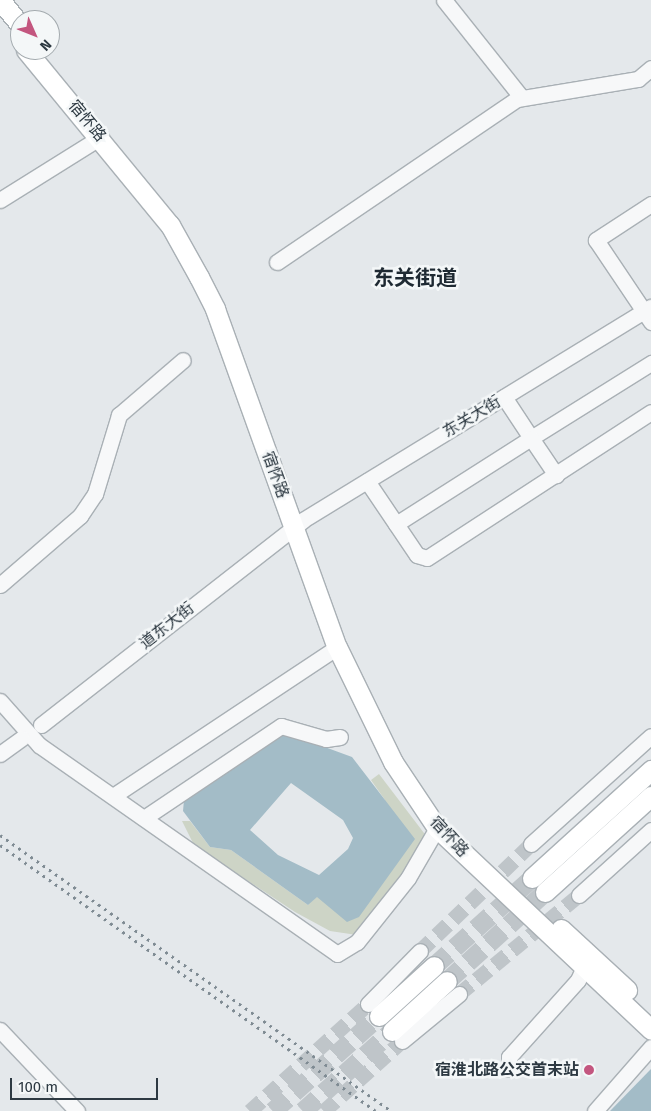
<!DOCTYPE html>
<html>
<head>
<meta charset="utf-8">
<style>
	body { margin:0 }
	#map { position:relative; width:651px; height:1111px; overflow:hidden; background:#e4e8eb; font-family:"Fira Sans","Noto Sans SC",sans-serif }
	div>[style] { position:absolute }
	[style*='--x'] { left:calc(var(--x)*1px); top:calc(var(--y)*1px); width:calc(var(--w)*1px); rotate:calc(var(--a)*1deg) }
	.green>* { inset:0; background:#cdd4c6 }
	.water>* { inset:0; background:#a3bcc7 }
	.minor-tunnel>* { height:15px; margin-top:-7.5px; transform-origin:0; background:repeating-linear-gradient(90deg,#bfc5c9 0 15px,transparent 0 23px) }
	.major-tunnel>* { height:19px; margin-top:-9.5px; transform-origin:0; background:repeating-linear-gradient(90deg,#bfc5c9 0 19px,transparent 0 28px) }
	.roads { filter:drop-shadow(1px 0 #a9b0b5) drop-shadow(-1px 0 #a9b0b5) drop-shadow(0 1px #a9b0b5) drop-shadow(0 -1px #a9b0b5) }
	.minor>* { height:15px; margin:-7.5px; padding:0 7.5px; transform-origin:7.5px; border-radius:7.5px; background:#f7f8f9 }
	.major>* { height:19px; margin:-9.5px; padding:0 9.5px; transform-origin:9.5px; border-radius:9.5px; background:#fff }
	.rail>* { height:3px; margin-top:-1.5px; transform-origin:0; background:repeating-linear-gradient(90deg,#7f8b93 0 2.5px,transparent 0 7.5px) }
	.dots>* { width:14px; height:14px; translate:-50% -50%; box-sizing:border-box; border:2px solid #f4f7f8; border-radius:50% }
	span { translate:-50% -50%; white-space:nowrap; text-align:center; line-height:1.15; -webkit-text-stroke:5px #f4f7f8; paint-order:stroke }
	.street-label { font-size:16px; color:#2d3942 }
	.poi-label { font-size:16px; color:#2d3942; font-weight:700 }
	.right { translate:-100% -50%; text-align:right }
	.district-label { font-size:21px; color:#1f2a33; font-weight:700 }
	.north { position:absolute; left:10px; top:10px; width:50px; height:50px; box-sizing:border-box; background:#f4f7f8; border:1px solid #a4abaf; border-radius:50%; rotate:134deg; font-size:14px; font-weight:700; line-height:20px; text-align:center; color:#2d3942 }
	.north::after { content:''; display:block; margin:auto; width:18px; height:22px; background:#c3567f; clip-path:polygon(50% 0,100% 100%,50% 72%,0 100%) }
	.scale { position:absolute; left:10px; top:1078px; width:148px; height:22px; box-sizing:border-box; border:2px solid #2d3942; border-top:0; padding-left:6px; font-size:15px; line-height:18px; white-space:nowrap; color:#2d3942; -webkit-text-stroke:4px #f4f7f8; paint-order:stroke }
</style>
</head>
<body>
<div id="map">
	<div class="green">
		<i style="clip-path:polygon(379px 774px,427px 837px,414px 862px,357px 935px,330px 931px,295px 912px,194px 845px,182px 821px,190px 821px,210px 847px,231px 850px,308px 905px,385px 800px,371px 780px)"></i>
	</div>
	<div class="water">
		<i style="clip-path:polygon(evenodd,277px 735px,292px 735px,352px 757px,415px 839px,359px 917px,347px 922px,317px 897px,308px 905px,231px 850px,210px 847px,183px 811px,184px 800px,277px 735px,291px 783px,343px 820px,353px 838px,348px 849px,319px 875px,278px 855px,250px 830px,291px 783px)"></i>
		<i style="clip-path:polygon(651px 1069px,651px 1111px,610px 1111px,650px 1070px)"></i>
	</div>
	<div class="minor-tunnel">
		<i style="--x:420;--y:951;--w:154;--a:-43.9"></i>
		<i style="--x:459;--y:994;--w:156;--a:-39.5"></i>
		<i style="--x:250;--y:1111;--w:159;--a:-42.2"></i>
		<i style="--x:324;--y:1111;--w:105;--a:-41.9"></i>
	</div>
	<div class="major-tunnel">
		<i style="--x:434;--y:966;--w:132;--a:-41.9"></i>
		<i style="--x:447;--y:981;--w:132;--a:-42.2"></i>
		<i style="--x:273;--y:1111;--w:142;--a:-41.9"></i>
		<i style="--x:303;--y:1111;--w:120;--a:-42"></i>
	</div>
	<div class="roads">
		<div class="minor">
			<i style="--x:444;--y:0;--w:125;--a:51.5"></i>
			<i style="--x:0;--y:200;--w:119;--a:-32"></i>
			<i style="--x:651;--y:204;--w:66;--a:146.8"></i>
			<i style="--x:596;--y:240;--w:99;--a:56.1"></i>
			<i style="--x:277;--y:262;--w:290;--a:-34.2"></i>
			<i style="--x:517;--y:99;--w:123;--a:-9.4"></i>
			<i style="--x:638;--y:79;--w:17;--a:-40"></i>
			<i style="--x:504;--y:397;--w:49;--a:56.6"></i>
			<i style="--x:531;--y:438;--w:142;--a:-32"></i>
			<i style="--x:367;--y:481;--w:89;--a:56"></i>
			<i style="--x:417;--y:555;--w:10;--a:17"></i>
			<i style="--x:427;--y:558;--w:267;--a:-33.1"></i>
			<i style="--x:396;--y:524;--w:160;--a:-32.5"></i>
			<i style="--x:531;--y:438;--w:45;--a:56"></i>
			<i style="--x:0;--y:585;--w:106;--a:-40.8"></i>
			<i style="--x:80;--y:516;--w:27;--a:-56"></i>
			<i style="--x:95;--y:494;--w:83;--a:-73.1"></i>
			<i style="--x:119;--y:415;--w:84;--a:-40.7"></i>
			<i style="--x:0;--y:701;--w:59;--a:48.4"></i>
			<i style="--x:39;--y:745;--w:364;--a:35"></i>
			<i style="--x:337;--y:954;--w:23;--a:-31"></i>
			<i style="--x:357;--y:942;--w:82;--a:-51.4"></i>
			<i style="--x:408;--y:878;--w:58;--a:-59.9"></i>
			<i style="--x:41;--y:725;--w:333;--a:-38"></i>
			<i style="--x:303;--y:520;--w:408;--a:-31.5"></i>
			<i style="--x:0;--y:754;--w:27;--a:-36"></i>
			<i style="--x:113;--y:796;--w:269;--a:-33.6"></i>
			<i style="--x:144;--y:818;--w:165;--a:-33.9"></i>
			<i style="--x:281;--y:726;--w:47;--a:16.1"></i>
			<i style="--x:326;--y:739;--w:14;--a:-8"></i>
			<i style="--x:531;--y:844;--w:161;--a:-42"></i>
			<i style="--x:579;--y:895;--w:97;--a:-42.1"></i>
			<i style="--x:368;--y:1004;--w:74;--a:-45.5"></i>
			<i style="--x:0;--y:1030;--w:112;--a:46.5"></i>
			<i style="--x:402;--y:1041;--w:74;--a:-39.5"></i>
			<i style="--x:509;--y:1069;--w:12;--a:-90"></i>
			<i style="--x:509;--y:1057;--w:103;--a:-48.1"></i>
			<i style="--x:578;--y:980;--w:24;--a:-66"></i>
			<i style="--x:595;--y:1111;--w:85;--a:-48.8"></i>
		</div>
		<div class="major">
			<i style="--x:0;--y:0;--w:32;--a:51"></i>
			<i style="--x:26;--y:50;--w:227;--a:50.6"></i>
			<i style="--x:170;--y:225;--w:60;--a:60.9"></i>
			<i style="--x:199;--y:277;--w:36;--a:63"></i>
			<i style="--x:215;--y:309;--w:359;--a:70.2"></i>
			<i style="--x:337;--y:647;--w:128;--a:64"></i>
			<i style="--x:393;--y:762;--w:79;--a:56.3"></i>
			<i style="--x:437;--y:828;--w:294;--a:43.3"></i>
			<i style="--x:532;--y:878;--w:161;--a:-42.2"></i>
			<i style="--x:545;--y:892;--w:143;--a:-42.2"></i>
			<i style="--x:561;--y:929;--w:90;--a:42.7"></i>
			<i style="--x:379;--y:1016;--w:74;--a:-42.3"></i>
			<i style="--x:392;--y:1031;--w:74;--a:-42.3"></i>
		</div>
	</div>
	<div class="rail">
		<i style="--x:0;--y:835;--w:479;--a:35.2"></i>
		<i style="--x:0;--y:845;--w:460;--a:35.3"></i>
	</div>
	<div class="dots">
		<i style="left:589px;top:1070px;background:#c3567f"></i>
	</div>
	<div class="street-label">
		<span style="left:87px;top:121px;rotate:50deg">宿怀路</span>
		<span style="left:472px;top:417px;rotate:-31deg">东关大街</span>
		<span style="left:275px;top:475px;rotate:70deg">宿怀路</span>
		<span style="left:167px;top:626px;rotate:-38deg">道东大街</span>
		<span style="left:449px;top:837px;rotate:47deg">宿怀路</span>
	</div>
	<div class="poi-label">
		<span class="right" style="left:579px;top:1070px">宿淮北路公交首末站</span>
	</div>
	<div class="district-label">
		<span style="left:415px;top:278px">东关街道</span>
	</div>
	<div class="north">N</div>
	<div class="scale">100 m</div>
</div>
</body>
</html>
